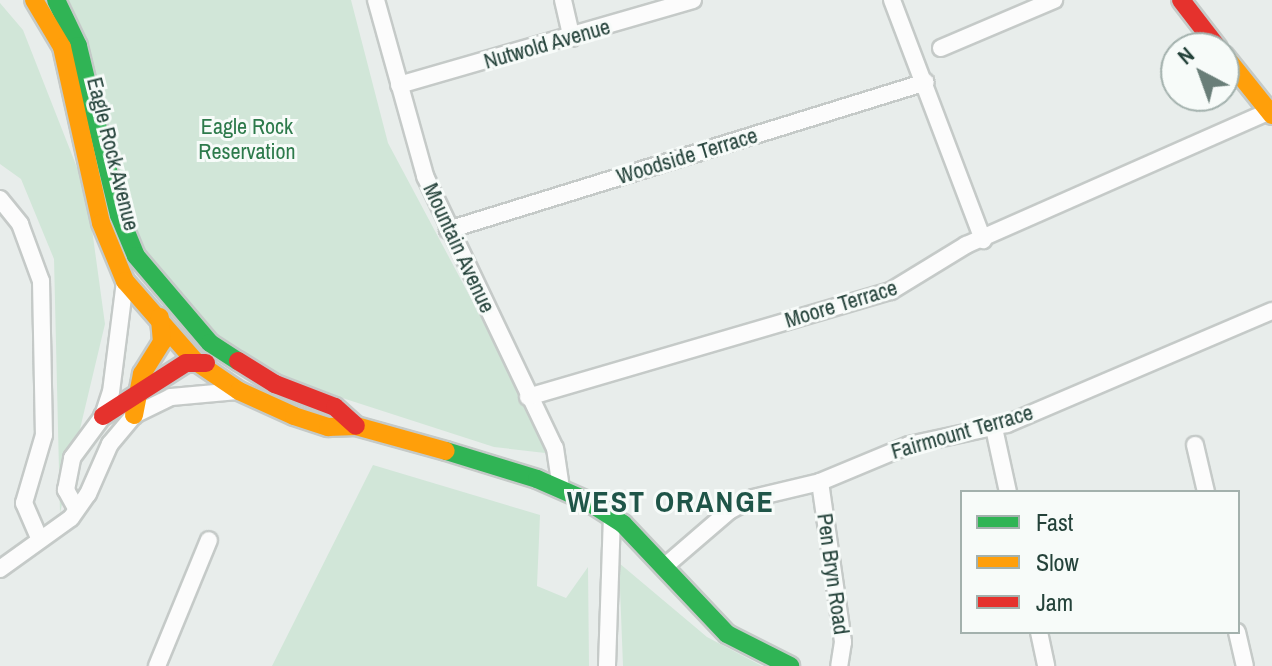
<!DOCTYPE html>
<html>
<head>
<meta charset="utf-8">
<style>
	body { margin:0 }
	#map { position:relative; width:1272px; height:666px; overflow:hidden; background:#e8edeb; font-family:"Archivo Narrow",sans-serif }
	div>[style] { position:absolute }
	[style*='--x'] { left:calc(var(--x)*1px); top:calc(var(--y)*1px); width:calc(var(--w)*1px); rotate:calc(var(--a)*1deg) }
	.green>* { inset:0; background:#d1e6d8 }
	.roads { filter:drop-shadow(2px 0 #c5cac8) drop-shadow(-2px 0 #c5cac8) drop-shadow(0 2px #c5cac8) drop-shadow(0 -2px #c5cac8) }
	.street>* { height:16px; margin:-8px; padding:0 8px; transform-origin:8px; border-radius:8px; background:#fcfcfc }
	.fast>* { height:18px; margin:-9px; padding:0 9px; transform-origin:9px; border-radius:9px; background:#30b455 }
	.slow>* { height:18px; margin:-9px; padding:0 9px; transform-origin:9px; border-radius:9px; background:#ff9f0a }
	.jam>* { height:18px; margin:-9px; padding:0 9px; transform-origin:9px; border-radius:9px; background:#e5322d }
	span { translate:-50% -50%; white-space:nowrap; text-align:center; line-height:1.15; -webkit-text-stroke:6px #f7fbf9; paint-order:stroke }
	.street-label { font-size:22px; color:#24423a }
	.park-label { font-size:22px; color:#2d7a4b }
	.district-label { font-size:30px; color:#1f5548; font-weight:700; letter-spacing:2px }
	.legend { position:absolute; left:960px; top:490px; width:280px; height:144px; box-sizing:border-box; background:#f7fbf9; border:2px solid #a3b1ad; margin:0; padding:10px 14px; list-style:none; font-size:24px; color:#24423a }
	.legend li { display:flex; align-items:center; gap:16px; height:40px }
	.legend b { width:40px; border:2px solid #a3b1ad }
	.north { position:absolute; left:1160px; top:32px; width:80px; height:80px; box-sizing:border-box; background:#f7fbf9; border:2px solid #a3b1ad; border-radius:50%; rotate:319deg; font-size:22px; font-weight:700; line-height:32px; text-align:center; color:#24423a }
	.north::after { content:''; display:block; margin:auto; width:28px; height:36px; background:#697e78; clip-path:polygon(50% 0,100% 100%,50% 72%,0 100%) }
</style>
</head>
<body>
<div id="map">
	<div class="green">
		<i style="clip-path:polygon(53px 0,351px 0,388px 143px,554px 454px,494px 447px,262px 372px,179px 301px,135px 236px)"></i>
		<i style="clip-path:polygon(0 3px,23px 30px,87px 193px,105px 324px,60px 513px,54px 259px,21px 179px,0 164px)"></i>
		<i style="clip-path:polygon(373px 465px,540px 515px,537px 586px,566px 598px,588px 567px,589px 666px,272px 666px)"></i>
		<i style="clip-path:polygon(619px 563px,707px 637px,762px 666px,623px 666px)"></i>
	</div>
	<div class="roads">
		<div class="street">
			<i style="--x:376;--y:0;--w:183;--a:74.4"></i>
			<i style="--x:425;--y:176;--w:301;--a:64.5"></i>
			<i style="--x:555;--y:448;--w:40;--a:81.5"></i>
			<i style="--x:563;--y:0;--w:39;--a:77"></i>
			<i style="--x:892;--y:0;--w:257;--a:69.2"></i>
			<i style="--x:941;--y:48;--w:123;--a:-23"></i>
			<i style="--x:399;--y:85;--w:306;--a:-16.1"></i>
			<i style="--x:0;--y:199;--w:32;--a:51"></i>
			<i style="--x:20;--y:224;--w:61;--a:69.8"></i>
			<i style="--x:41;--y:281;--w:154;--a:88.9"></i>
			<i style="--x:44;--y:435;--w:71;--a:106.4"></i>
			<i style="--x:24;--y:503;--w:40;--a:66.6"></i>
			<i style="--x:448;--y:230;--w:500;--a:-17.2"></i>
			<i style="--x:528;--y:397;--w:378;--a:-16.3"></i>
			<i style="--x:891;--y:291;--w:88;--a:-31.5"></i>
			<i style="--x:966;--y:245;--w:330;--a:-23.8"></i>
			<i style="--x:994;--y:428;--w:66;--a:77.7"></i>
			<i style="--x:1195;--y:445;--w:48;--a:76.8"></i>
			<i style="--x:820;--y:482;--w:162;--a:81.8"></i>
			<i style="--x:843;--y:642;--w:24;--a:99"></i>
			<i style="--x:76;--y:508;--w:21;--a:-119"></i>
			<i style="--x:66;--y:490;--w:33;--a:-79"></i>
			<i style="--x:72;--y:458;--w:52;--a:-53.6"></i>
			<i style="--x:103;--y:416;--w:25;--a:-72"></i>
			<i style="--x:111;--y:392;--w:112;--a:-82.8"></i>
			<i style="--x:664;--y:567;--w:86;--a:-40.7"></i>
			<i style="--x:729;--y:511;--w:27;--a:-28"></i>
			<i style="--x:753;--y:498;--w:69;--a:-13.4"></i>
			<i style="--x:820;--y:482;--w:96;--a:-22.6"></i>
			<i style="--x:909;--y:445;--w:100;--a:-12.1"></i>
			<i style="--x:1007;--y:424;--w:288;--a:-23.1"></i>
			<i style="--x:0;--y:569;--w:87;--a:-35.7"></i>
			<i style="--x:71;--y:518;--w:29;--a:-55"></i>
			<i style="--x:88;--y:494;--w:55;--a:-66.3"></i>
			<i style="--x:110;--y:444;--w:38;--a:-50"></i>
			<i style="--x:134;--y:415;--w:41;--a:-25.9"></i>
			<i style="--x:171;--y:397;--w:67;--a:-5.1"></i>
			<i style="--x:1039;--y:632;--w:35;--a:78"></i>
			<i style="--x:1237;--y:632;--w:35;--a:77"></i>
			<i style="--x:157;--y:666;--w:136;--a:-67.6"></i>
			<i style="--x:607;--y:666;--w:150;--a:-88.1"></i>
		</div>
		<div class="fast">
			<i style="--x:56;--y:0;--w:51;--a:64.4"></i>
			<i style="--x:78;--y:46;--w:174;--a:76.4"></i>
			<i style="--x:119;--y:215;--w:44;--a:67.5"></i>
			<i style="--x:136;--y:256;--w:114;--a:49.6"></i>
			<i style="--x:210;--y:343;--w:33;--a:33"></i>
			<i style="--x:446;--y:451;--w:95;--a:17.1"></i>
			<i style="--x:537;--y:479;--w:55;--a:23.7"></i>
			<i style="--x:587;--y:501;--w:43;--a:32.6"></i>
			<i style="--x:623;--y:524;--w:151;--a:46.6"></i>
			<i style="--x:727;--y:634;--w:71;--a:26.9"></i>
		</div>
		<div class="slow">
			<i style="--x:34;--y:0;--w:55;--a:59.2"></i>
			<i style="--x:62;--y:47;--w:180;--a:77.5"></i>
			<i style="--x:101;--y:223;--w:63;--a:67.5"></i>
			<i style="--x:125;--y:281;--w:106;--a:48.8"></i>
			<i style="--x:195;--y:361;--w:53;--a:34.3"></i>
			<i style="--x:239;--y:391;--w:60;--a:24.4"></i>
			<i style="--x:294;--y:416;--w:36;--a:18"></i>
			<i style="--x:328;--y:427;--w:28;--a:-2"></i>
			<i style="--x:356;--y:426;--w:93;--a:15.5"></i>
			<i style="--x:1224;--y:55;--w:77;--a:51.3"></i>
			<i style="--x:134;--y:415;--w:42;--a:-79"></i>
			<i style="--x:142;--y:374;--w:38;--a:-58"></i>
			<i style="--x:162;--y:342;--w:25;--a:-95"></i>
		</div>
		<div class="jam">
			<i style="--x:1181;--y:0;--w:61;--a:52.4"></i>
			<i style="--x:238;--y:361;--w:44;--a:31.9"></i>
			<i style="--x:275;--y:384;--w:64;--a:21"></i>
			<i style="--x:335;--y:407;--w:28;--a:42"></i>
			<i style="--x:103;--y:416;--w:98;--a:-32.6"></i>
			<i style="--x:186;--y:363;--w:20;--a:0"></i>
		</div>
	</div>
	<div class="street-label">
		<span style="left:547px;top:44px;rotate:-16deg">Nutwold Avenue</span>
		<span style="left:113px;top:154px;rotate:76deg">Eagle Rock Avenue</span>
		<span style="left:687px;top:156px;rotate:-17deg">Woodside Terrace</span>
		<span style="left:459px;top:248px;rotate:65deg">Mountain Avenue</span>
		<span style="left:841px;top:304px;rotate:-17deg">Moore Terrace</span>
		<span style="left:962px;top:432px;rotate:-16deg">Fairmount Terrace</span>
		<span style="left:833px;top:574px;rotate:82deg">Pen Bryn Road</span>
	</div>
	<div class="park-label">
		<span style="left:247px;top:139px">Eagle Rock<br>Reservation</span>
	</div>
	<div class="district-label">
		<span style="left:671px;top:501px">WEST ORANGE</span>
	</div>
	<ul class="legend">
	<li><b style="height:10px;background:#30b455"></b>Fast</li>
	<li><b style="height:10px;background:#ff9f0a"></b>Slow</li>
	<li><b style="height:10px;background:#e5322d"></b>Jam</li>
	</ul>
	<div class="north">N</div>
</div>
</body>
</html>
